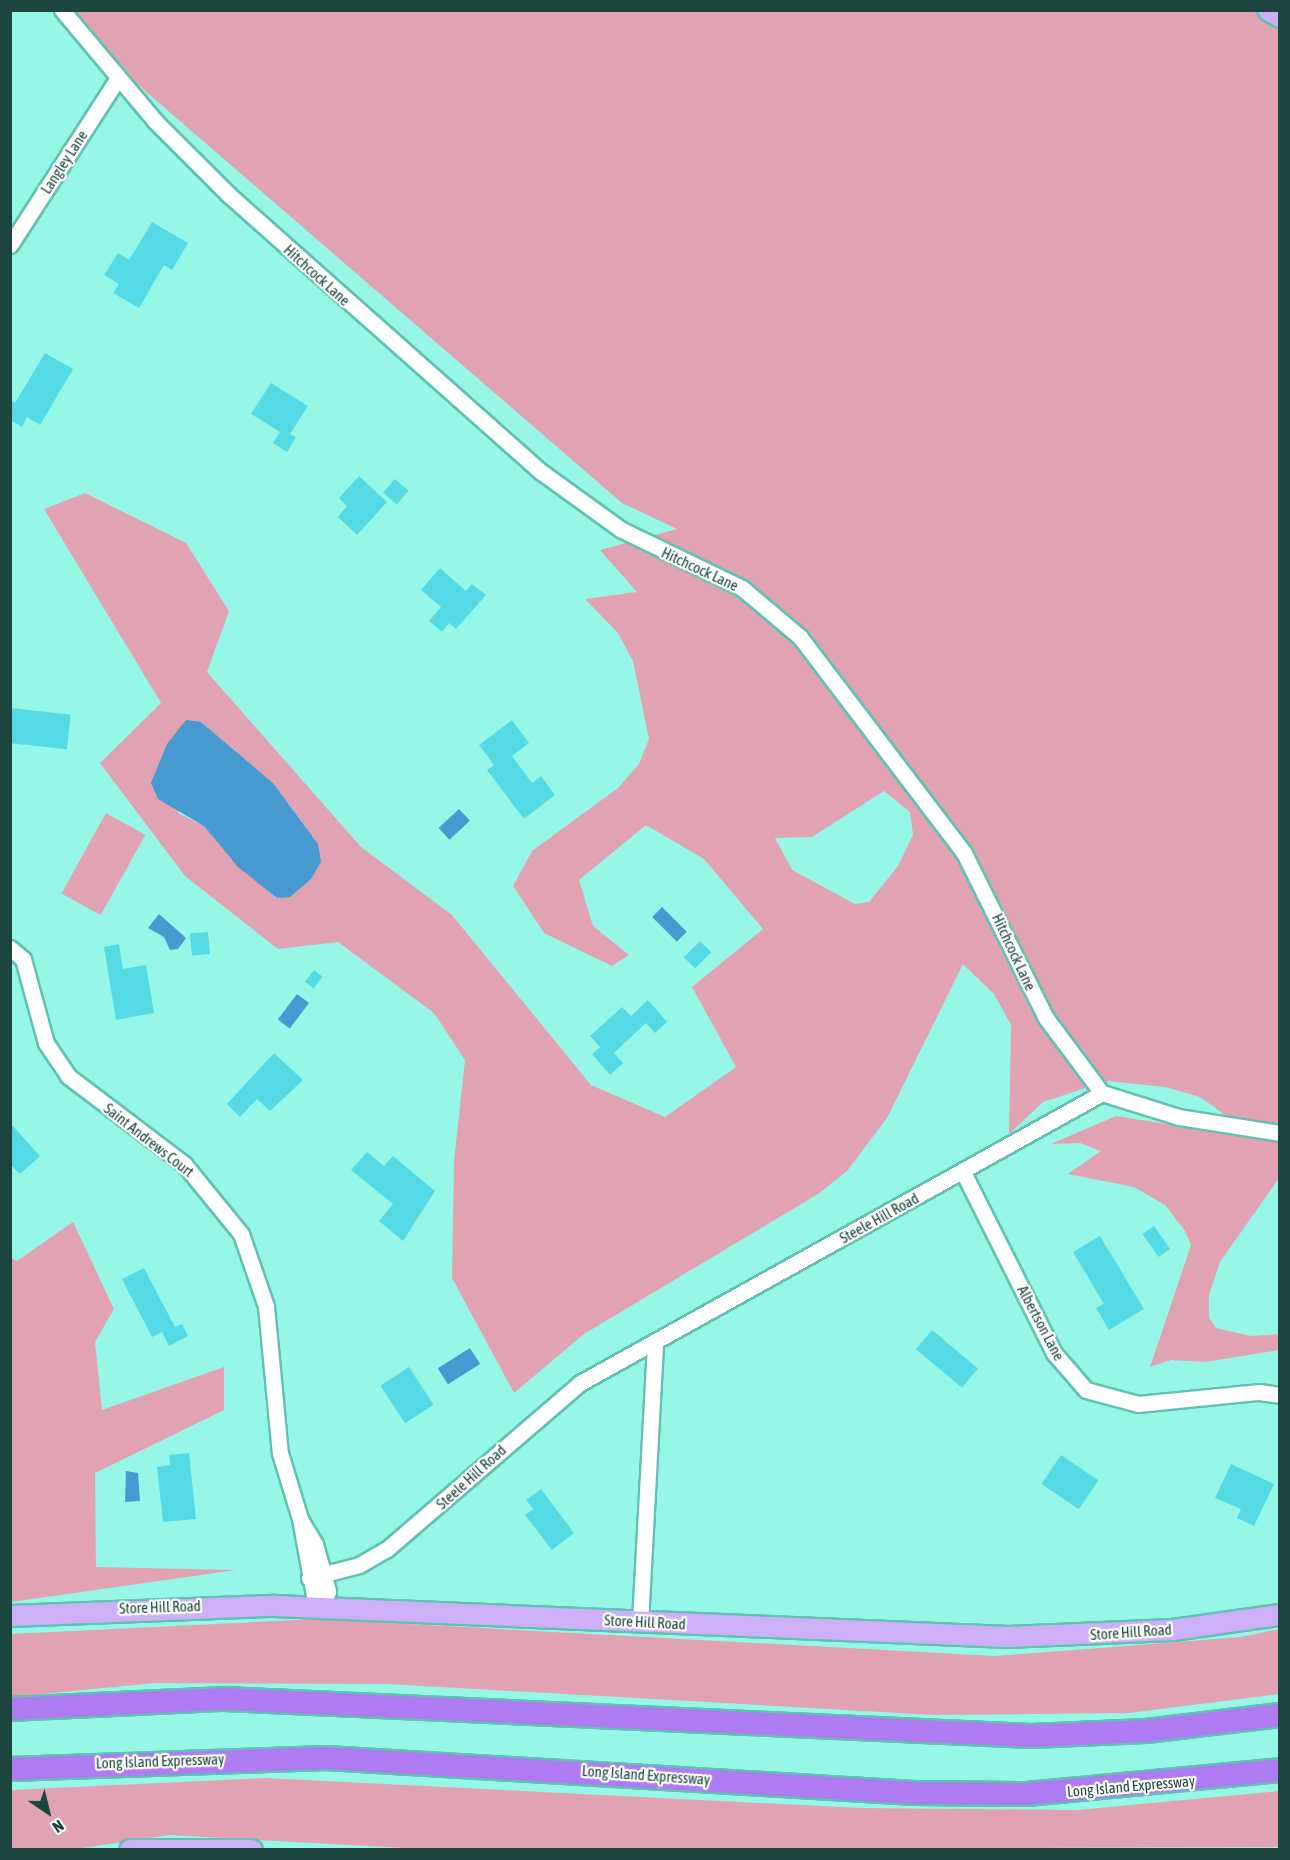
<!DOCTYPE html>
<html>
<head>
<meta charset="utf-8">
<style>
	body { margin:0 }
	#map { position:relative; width:1290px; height:1860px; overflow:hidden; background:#96f7e6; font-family:"Asap Condensed",sans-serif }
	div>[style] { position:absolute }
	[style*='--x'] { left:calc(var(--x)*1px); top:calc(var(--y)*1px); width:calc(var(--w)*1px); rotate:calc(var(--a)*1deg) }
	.green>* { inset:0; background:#e1a3b4; transform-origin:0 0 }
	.water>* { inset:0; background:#4799d1; transform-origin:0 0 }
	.building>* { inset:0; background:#54dae4; transform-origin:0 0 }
	.roads { filter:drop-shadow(2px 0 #60c1b2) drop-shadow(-2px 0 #60c1b2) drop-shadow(0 2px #60c1b2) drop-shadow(0 -2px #60c1b2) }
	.minor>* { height:15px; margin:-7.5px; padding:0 7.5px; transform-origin:7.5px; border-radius:7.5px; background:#fff }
	.major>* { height:20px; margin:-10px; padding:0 10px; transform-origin:10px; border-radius:10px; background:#ceb0f8 }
	.highway>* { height:22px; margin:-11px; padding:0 11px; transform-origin:11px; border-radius:11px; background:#ae7bf3 }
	span { translate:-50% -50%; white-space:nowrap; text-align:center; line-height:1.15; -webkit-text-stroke:4.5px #fff; paint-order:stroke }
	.street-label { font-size:15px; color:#1b453e }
	.frame { position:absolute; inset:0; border:12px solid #1b453e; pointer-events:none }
	.north { position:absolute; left:18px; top:1782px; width:60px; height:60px; -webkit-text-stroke:4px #fff; paint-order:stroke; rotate:145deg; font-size:16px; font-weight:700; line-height:24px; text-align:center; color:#1b453e }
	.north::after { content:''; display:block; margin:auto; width:21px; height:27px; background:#1b453e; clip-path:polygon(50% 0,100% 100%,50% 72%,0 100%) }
</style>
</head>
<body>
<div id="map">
	<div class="green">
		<i style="clip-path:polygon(evenodd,65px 11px,1279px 11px,1279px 1178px,1220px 1262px,1209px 1295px,1209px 1318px,1216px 1328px,1251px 1336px,1279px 1334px,1279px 1350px,1205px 1362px,1171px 1360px,1150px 1367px,1191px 1245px,1185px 1231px,1165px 1205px,1134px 1187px,1068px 1174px,1101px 1151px,1080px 1143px,1051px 1144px,1116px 1116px,1259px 1139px,1200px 1097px,1165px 1087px,1107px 1081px,1043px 1102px,1009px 1134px,1011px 1025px,994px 994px,963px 964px,887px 1118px,847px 1171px,818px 1194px,584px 1334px,514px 1393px,452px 1278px,454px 1161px,465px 1060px,434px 1013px,338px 942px,278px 949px,185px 876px,100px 763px,161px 703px,44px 509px,85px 493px,186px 543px,229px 611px,207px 672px,361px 847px,452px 915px,591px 1085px,665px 1117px,736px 1067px,692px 987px,763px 929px,704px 859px,646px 825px,579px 880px,593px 926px,629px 955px,612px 966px,544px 933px,513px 886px,532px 851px,618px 788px,639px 764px,649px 739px,633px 661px,618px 633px,585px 599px,637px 592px,600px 550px,677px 529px,622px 503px,144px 90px,65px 11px,201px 722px,273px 783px,318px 844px,277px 898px,229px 856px,204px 826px,178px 813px,201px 722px,65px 11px,884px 791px,910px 812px,913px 835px,898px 866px,869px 902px,855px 904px,792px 870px,775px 838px,812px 837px,884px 791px)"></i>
		<i style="left:106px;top:813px;width:45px;height:92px;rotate:29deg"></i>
		<i style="clip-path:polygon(73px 1222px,114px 1309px,95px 1342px,102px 1410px,224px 1367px,224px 1410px,95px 1473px,96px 1567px,236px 1570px,11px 1602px,11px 1258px,17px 1261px)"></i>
		<i style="clip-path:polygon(317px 1619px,995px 1656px,1241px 1637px,1279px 1629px,1279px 1694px,1129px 1713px,934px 1715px,388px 1684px,155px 1683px,11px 1697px,11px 1634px)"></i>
		<i style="clip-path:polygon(265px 1778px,860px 1808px,1077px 1810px,1280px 1791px,1279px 1847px,441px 1850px,169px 1835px,76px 1849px,11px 1850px,11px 1790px)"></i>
	</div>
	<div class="water">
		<i style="clip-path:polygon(186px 720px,201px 722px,273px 783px,318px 844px,321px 862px,311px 879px,290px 897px,277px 898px,238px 867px,204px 826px,158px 799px,151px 783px,167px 744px)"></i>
		<i style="left:459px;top:809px;width:16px;height:28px;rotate:47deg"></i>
		<i style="left:662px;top:907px;width:35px;height:14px;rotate:45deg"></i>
		<i style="clip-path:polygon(159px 914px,186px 938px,178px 949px,170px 950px,164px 937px,148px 928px)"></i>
		<i style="left:297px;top:994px;width:15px;height:32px;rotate:37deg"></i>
		<i style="left:470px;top:1348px;width:19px;height:38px;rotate:58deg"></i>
		<i style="clip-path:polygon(126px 1471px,138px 1473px,140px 1501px,125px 1502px)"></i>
	</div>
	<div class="building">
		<i style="clip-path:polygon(152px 222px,188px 243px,172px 270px,164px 265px,139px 308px,113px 293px,119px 284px,104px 275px,118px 253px,129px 260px)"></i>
		<i style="clip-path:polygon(45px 353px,73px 369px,40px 425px,27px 417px,22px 427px,10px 420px,10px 400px,15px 403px)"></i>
		<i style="clip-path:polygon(271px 383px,308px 406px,290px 434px,296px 437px,287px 452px,273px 443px,280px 432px,251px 414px)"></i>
		<i style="clip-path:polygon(359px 476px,387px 502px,357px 535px,338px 517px,347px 506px,339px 498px)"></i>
		<i style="left:395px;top:479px;width:18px;height:18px;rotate:41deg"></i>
		<i style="clip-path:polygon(440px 568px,466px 591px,472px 584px,486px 595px,456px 629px,449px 623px,442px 632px,429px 621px,441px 607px,421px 590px)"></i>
		<i style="left:10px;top:708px;width:61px;height:35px;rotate:6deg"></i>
		<i style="clip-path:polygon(512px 720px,529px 743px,512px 756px,532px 783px,541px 776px,555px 795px,524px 819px,487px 770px,494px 765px,479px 745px)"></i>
		<i style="left:208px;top:932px;width:22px;height:18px;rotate:85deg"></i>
		<i style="left:700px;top:941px;width:16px;height:23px;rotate:45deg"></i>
		<i style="clip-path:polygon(119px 944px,123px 969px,146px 965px,154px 1013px,116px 1020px,104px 947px)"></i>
		<i style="left:314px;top:970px;width:11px;height:15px;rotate:38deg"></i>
		<i style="clip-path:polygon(648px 1000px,667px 1022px,655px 1033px,646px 1023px,614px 1053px,623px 1063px,610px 1075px,592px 1054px,600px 1047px,590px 1036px,622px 1007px,631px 1016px)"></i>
		<i style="clip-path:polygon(274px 1053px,303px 1080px,270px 1111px,257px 1099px,240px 1117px,227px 1104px)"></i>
		<i style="clip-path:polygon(10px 1123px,40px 1156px,20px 1174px,10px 1164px)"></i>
		<i style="clip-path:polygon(367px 1152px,384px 1166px,393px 1156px,435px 1191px,403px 1241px,379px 1221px,393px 1204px,351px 1170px)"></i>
		<i style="left:1154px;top:1226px;width:28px;height:14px;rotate:55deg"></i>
		<i style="clip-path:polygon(1100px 1236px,1144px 1309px,1109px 1330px,1096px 1308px,1104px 1304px,1073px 1252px)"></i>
		<i style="clip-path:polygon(144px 1268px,175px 1327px,182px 1324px,188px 1336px,169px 1346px,162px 1332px,152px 1337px,122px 1279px)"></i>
		<i style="left:932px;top:1330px;width:60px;height:25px;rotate:40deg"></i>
		<i style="left:409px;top:1367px;width:45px;height:34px;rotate:57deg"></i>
		<i style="clip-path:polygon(189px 1453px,196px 1519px,163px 1522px,157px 1467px,170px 1465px,169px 1455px)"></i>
		<i style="left:1061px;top:1455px;width:45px;height:35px;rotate:34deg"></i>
		<i style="clip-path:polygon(1231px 1464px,1274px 1484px,1254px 1526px,1237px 1518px,1241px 1509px,1215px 1498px)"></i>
		<i style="clip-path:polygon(541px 1489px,574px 1533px,552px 1550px,525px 1515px,533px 1509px,526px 1500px)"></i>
	</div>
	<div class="roads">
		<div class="minor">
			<i style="--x:62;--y:10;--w:145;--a:50"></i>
			<i style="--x:155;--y:121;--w:103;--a:45"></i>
			<i style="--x:228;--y:194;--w:417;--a:41.6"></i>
			<i style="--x:540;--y:471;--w:99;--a:35.9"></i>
			<i style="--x:620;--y:529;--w:136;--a:25.8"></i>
			<i style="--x:742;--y:588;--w:76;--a:40.2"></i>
			<i style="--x:800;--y:637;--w:271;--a:52.8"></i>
			<i style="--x:964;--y:853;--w:184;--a:63.6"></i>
			<i style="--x:1046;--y:1018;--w:94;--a:53.3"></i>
			<i style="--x:1102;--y:1093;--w:81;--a:17.3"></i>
			<i style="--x:1179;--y:1117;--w:102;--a:9"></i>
			<i style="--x:10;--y:245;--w:199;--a:-57.1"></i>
			<i style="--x:10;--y:948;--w:17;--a:40"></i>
			<i style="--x:23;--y:959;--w:87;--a:74.7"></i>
			<i style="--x:46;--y:1043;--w:40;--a:56"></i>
			<i style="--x:68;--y:1076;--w:146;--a:37.2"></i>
			<i style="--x:184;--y:1164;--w:90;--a:50.8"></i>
			<i style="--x:241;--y:1234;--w:76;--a:70.9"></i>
			<i style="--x:266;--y:1306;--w:148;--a:84.6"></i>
			<i style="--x:280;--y:1453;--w:69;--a:73.1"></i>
			<i style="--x:963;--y:1172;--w:203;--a:63.3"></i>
			<i style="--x:1054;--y:1353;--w:49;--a:49.1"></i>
			<i style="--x:1086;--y:1390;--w:54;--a:15.1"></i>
			<i style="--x:1138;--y:1404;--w:122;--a:-5.7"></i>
			<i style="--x:1259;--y:1392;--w:21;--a:8"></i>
			<i style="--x:300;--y:1519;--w:29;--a:59"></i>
			<i style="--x:315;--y:1544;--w:49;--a:74.5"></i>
			<i style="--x:328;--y:1591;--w:17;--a:111"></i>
			<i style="--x:322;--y:1607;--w:14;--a:-124"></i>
			<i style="--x:314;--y:1595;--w:77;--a:-100.4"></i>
			<i style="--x:309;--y:1578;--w:52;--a:-14.6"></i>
			<i style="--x:359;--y:1565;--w:32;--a:-30"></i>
			<i style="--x:387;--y:1549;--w:255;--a:-40.7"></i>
			<i style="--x:580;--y:1383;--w:597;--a:-29.05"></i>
			<i style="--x:640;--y:1622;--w:281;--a:-86.9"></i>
		</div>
		<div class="major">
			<i style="--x:1268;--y:10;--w:14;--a:30"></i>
			<i style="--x:10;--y:1616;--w:265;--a:-2.2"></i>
			<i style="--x:275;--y:1606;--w:734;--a:2.42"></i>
			<i style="--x:1008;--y:1637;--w:165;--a:-2.4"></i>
			<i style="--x:1173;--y:1630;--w:108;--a:-8"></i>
			<i style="--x:130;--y:1850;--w:122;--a:0"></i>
		</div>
		<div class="highway">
			<i style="--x:10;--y:1709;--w:215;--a:-2.7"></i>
			<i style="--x:225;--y:1699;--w:807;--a:2.63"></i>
			<i style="--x:1031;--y:1736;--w:115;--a:-2.5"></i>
			<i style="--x:1146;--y:1731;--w:135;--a:-6.8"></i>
			<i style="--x:10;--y:1769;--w:316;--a:-2"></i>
			<i style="--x:326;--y:1758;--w:590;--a:3.4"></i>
			<i style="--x:915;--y:1793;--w:112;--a:0.5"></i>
			<i style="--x:1027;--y:1794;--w:254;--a:-5.4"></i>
		</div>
	</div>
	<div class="street-label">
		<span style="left:64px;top:162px;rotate:-57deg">Langley Lane</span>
		<span style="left:317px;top:275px;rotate:42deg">Hitchcock Lane</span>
		<span style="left:700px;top:569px;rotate:25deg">Hitchcock Lane</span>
		<span style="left:1014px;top:952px;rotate:65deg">Hitchcock Lane</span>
		<span style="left:149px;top:1140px;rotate:38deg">Saint Andrews Court</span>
		<span style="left:879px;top:1218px;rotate:-29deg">Steele Hill Road</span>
		<span style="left:1041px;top:1323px;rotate:62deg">Albertson Lane</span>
		<span style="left:471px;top:1477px;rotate:-42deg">Steele Hill Road</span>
		<span style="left:160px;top:1607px;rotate:-2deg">Store Hill Road</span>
		<span style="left:645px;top:1622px;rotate:3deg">Store Hill Road</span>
		<span style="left:1131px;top:1632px;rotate:-4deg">Store Hill Road</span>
		<span style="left:160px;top:1761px;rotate:-2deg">Long Island Expressway</span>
		<span style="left:646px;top:1775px;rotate:4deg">Long Island Expressway</span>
		<span style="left:1131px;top:1786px;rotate:-5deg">Long Island Expressway</span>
	</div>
	<div class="frame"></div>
	<div class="north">N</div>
</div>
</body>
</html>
